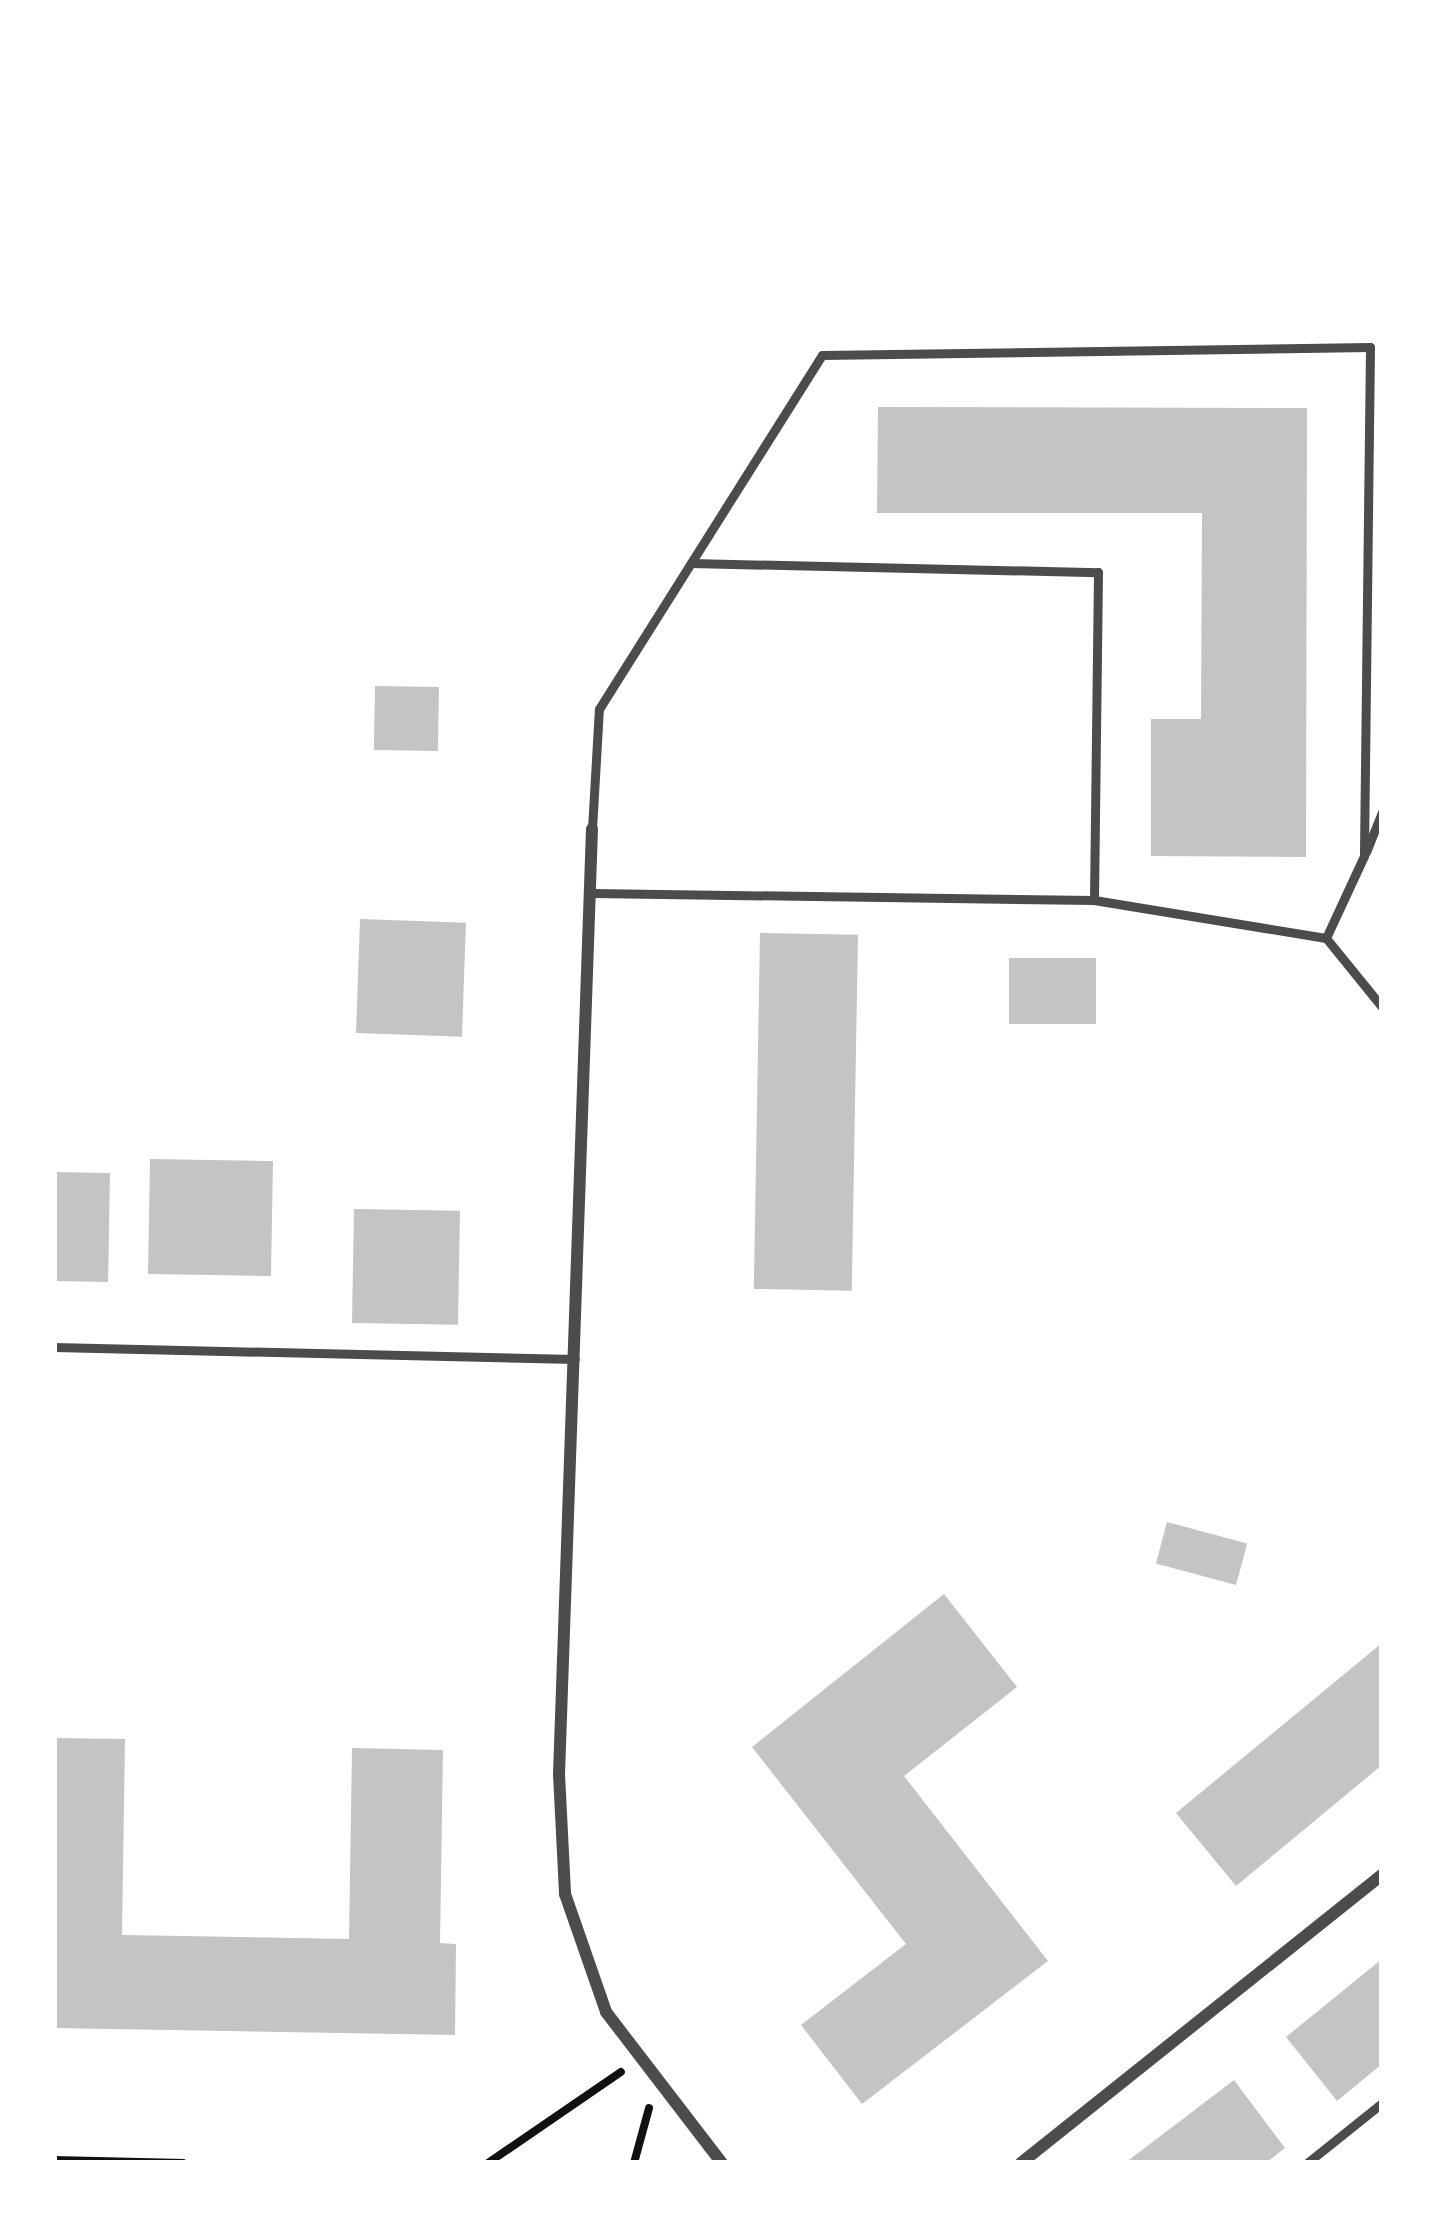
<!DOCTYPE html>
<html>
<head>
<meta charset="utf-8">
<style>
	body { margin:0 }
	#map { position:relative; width:1436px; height:2217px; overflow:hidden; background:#fff; font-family:"Source Serif 4",serif }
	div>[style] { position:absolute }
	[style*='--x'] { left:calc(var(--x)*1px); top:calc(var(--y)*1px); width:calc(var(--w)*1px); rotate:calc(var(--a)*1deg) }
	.building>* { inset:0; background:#c4c4c4; transform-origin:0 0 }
	.path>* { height:8px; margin:-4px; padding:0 4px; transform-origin:4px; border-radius:4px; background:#111 }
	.service>* { height:9px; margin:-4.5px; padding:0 4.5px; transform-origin:4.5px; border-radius:4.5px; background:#4c4c4c }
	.minor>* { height:12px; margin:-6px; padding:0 6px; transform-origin:6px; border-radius:6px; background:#4c4c4c }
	span { translate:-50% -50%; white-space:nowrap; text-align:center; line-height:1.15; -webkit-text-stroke:12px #fff; paint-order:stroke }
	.frame { position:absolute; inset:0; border:57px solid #fff; pointer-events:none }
</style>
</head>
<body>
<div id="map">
	<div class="building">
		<i style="clip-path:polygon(878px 407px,1307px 408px,1306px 857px,1151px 856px,1151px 719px,1201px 719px,1202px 513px,877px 513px)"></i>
		<i style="left:375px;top:686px;width:64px;height:64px;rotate:1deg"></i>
		<i style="left:360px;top:919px;width:106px;height:114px;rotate:2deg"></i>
		<i style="left:760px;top:933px;width:98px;height:356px;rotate:1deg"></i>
		<i style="left:1009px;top:958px;width:87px;height:66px"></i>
		<i style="left:150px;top:1159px;width:123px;height:115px;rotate:1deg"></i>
		<i style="left:54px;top:1172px;width:56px;height:109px;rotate:1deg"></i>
		<i style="left:354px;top:1209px;width:106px;height:114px;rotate:1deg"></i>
		<i style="left:1167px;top:1522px;width:83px;height:43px;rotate:15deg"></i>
		<i style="clip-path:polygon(944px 1594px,1017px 1687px,904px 1776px,1048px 1961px,862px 2104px,801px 2025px,906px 1944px,752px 1747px)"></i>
		<i style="clip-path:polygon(1382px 1643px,1382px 1765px,1236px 1886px,1176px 1813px)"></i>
		<i style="clip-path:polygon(54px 1738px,125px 1739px,122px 1935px,349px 1939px,352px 1748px,443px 1750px,440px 1943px,456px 1944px,455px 2035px,54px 2028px)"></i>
		<i style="clip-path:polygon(1382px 1959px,1382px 2064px,1337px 2101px,1286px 2037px)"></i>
		<i style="clip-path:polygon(1234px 2080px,1285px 2148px,1266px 2163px,1125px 2163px)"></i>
	</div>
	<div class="path">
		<i style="--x:54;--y:2160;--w:129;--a:1.3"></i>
		<i style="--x:488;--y:2163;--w:161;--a:-34.4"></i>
		<i style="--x:634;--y:2163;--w:57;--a:-74.7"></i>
	</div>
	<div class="service">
		<i style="--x:691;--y:563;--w:407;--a:1.3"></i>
		<i style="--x:1098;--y:572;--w:328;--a:90.7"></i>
		<i style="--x:592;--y:829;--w:120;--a:-86.7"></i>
		<i style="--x:599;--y:709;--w:418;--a:-57.8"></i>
		<i style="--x:822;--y:355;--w:548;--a:-0.84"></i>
		<i style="--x:1370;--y:347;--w:509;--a:90.68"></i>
		<i style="--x:1364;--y:856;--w:90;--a:114.9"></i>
		<i style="--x:1326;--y:938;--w:89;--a:50.9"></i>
		<i style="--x:1366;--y:852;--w:43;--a:-68.2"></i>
		<i style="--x:592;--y:893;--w:502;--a:0.8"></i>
		<i style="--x:1094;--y:900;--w:235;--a:9.3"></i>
		<i style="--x:54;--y:1347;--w:521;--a:1.32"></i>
		<i style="--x:1307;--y:2163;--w:96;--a:-38.7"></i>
	</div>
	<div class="minor">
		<i style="--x:592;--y:829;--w:946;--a:92"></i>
		<i style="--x:559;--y:1774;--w:120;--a:87.1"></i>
		<i style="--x:565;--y:1894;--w:125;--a:70.8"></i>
		<i style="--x:606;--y:2012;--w:190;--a:52.5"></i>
		<i style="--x:1021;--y:2163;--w:462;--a:-38.6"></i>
	</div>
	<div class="frame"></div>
</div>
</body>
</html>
